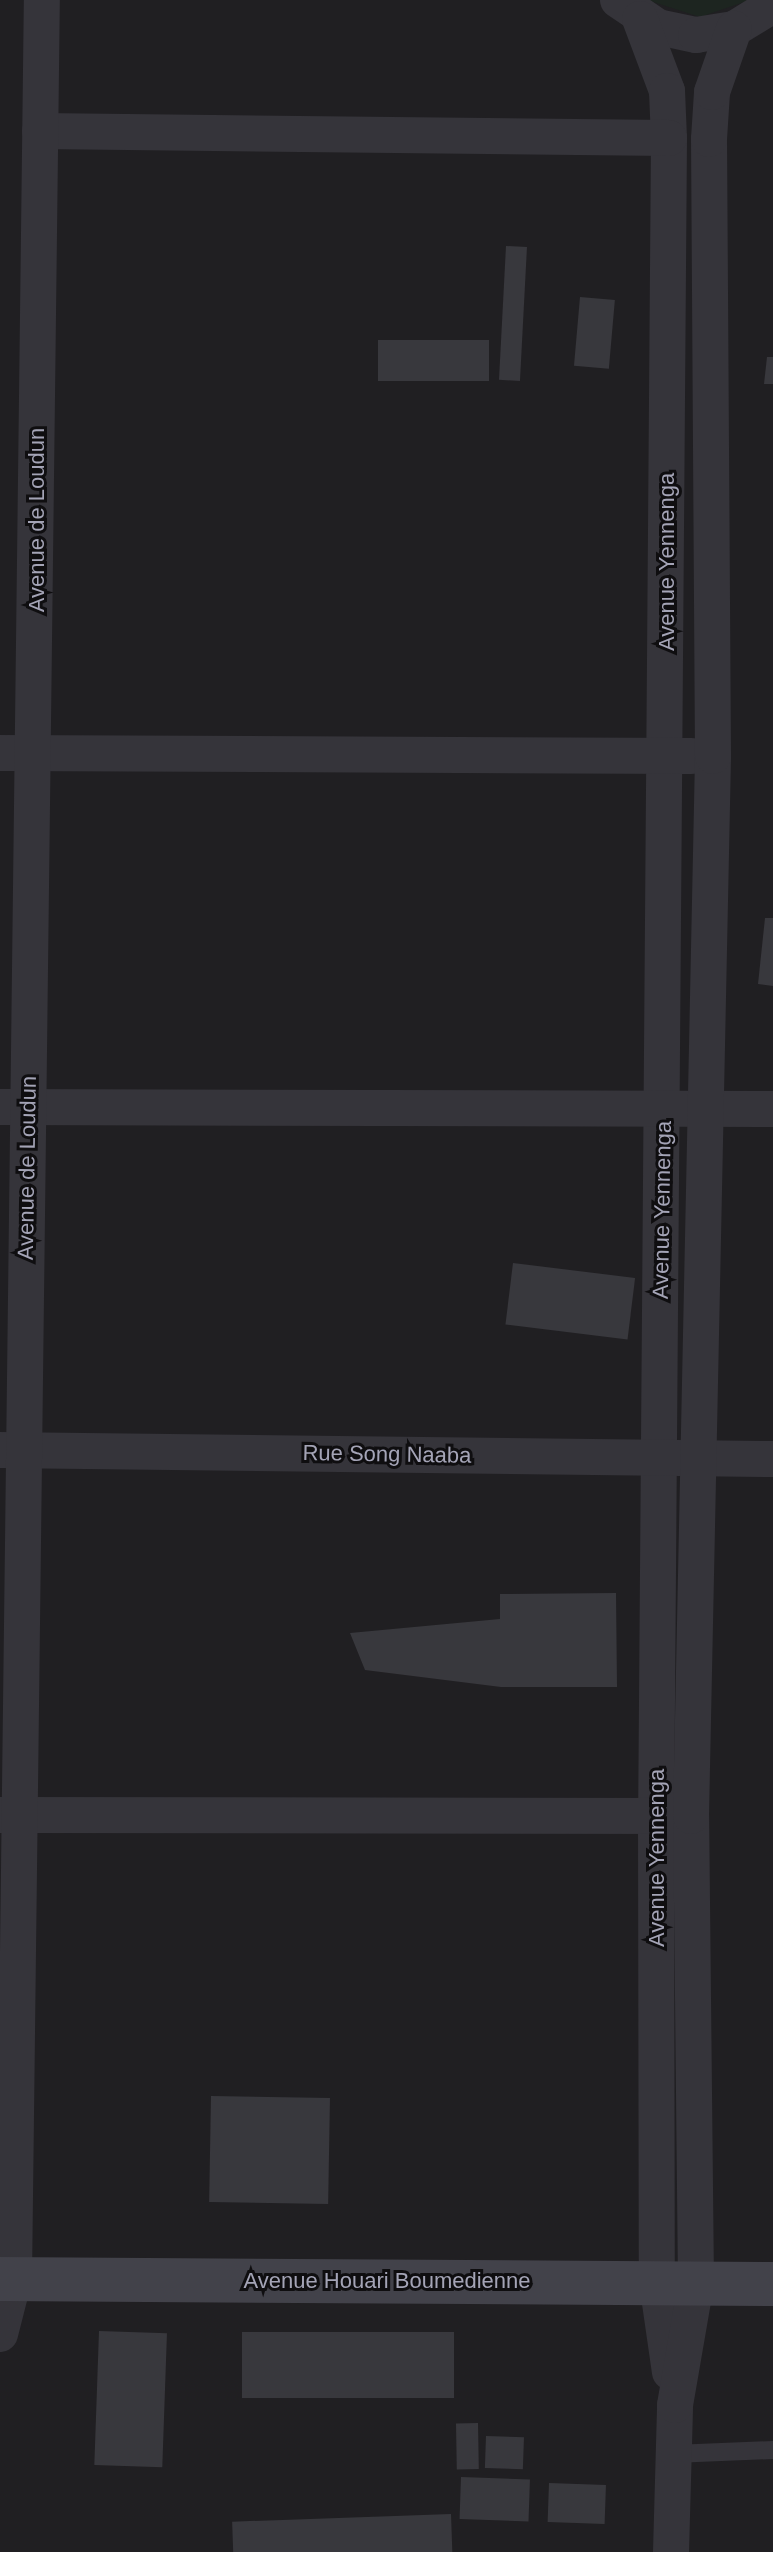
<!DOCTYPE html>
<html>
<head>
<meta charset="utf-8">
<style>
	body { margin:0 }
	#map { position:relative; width:773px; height:2552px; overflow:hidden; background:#141315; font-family:Helvetica,sans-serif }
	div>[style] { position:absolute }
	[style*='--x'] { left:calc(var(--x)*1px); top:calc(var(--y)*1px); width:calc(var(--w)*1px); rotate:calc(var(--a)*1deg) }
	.built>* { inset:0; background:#201f22; transform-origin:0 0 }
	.green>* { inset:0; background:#1d2520 }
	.building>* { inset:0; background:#38383d; transform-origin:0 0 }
	.service>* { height:18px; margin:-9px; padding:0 9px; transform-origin:9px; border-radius:9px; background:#35343a }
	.minor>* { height:36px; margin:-18px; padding:0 18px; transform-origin:18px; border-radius:18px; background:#35343a }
	.secondary>* { height:44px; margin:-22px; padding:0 22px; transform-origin:22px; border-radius:22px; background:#42424a }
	span { translate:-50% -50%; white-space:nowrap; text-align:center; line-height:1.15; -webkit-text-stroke:6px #0f0e10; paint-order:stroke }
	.street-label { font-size:22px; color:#a4a4b6 }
</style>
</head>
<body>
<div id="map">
	<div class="built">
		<i style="left:0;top:0;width:773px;height:2552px"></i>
	</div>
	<div class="green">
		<i style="clip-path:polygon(647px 0,750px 0,700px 17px)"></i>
	</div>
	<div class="building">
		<i style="left:506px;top:246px;width:21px;height:134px;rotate:3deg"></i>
		<i style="left:580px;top:297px;width:35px;height:69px;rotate:5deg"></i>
		<i style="left:378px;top:340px;width:111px;height:41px"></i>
		<i style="clip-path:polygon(767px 357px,773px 357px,773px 384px,764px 384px)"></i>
		<i style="clip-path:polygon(765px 918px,773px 918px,773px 986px,758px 984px)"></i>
		<i style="left:513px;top:1263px;width:123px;height:62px;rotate:7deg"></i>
		<i style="clip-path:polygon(616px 1593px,617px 1687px,501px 1687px,365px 1670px,350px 1633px,500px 1619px,500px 1594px)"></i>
		<i style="left:211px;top:2096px;width:119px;height:106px;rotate:1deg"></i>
		<i style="left:99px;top:2331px;width:68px;height:134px;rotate:2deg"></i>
		<i style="left:454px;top:2332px;width:66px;height:212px;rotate:90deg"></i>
		<i style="left:478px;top:2423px;width:46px;height:22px;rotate:89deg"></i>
		<i style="left:486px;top:2436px;width:38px;height:32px;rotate:2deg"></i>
		<i style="left:461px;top:2477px;width:69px;height:42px;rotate:2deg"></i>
		<i style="left:549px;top:2483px;width:57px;height:39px;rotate:2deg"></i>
		<i style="left:451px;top:2514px;width:38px;height:219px;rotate:88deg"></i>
	</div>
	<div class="service">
		<i style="--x:673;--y:2454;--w:100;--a:-2.3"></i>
	</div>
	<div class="minor">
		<i style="--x:618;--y:0;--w:48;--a:34"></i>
		<i style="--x:658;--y:27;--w:39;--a:12"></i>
		<i style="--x:696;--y:35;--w:38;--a:-9"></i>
		<i style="--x:734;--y:29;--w:46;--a:-31.6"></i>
		<i style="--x:640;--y:19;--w:77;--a:69.4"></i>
		<i style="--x:667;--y:91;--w:47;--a:87.6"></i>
		<i style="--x:669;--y:138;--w:1678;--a:90.44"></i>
		<i style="--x:656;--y:1816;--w:466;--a:89.9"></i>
		<i style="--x:657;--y:2282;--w:91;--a:81.8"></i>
		<i style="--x:40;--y:131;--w:629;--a:0.64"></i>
		<i style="--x:0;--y:753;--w:691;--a:0.25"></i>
		<i style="--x:0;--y:1107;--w:773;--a:0.15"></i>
		<i style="--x:0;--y:1450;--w:773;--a:0.67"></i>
		<i style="--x:0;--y:1815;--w:678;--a:0.08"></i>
		<i style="--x:0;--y:2334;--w:57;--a:-75.7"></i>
		<i style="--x:14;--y:2279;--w:2279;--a:-89.3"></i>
		<i style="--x:671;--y:2552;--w:147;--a:-88.4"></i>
		<i style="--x:675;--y:2405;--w:124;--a:-80.2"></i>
		<i style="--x:696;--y:2283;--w:467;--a:-90.6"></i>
		<i style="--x:691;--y:1816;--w:1060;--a:-88.81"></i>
		<i style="--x:713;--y:756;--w:617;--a:-90.37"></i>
		<i style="--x:709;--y:139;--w:47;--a:-86.3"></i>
		<i style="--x:712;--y:92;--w:67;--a:-70.8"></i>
	</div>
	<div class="secondary">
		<i style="--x:0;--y:2279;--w:773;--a:0.37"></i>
	</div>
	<div class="street-label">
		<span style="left:37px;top:520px;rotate:-90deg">Avenue de Loudun</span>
		<span style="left:667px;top:562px;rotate:-90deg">Avenue Yennenga</span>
		<span style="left:27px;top:1168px;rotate:-89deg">Avenue de Loudun</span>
		<span style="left:662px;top:1210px;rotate:-89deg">Avenue Yennenga</span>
		<span style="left:387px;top:1454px;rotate:1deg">Rue Song Naaba</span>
		<span style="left:657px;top:1858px;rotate:-90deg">Avenue Yennenga</span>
		<span style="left:387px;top:2281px">Avenue Houari Boumedienne</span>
	</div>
</div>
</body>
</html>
